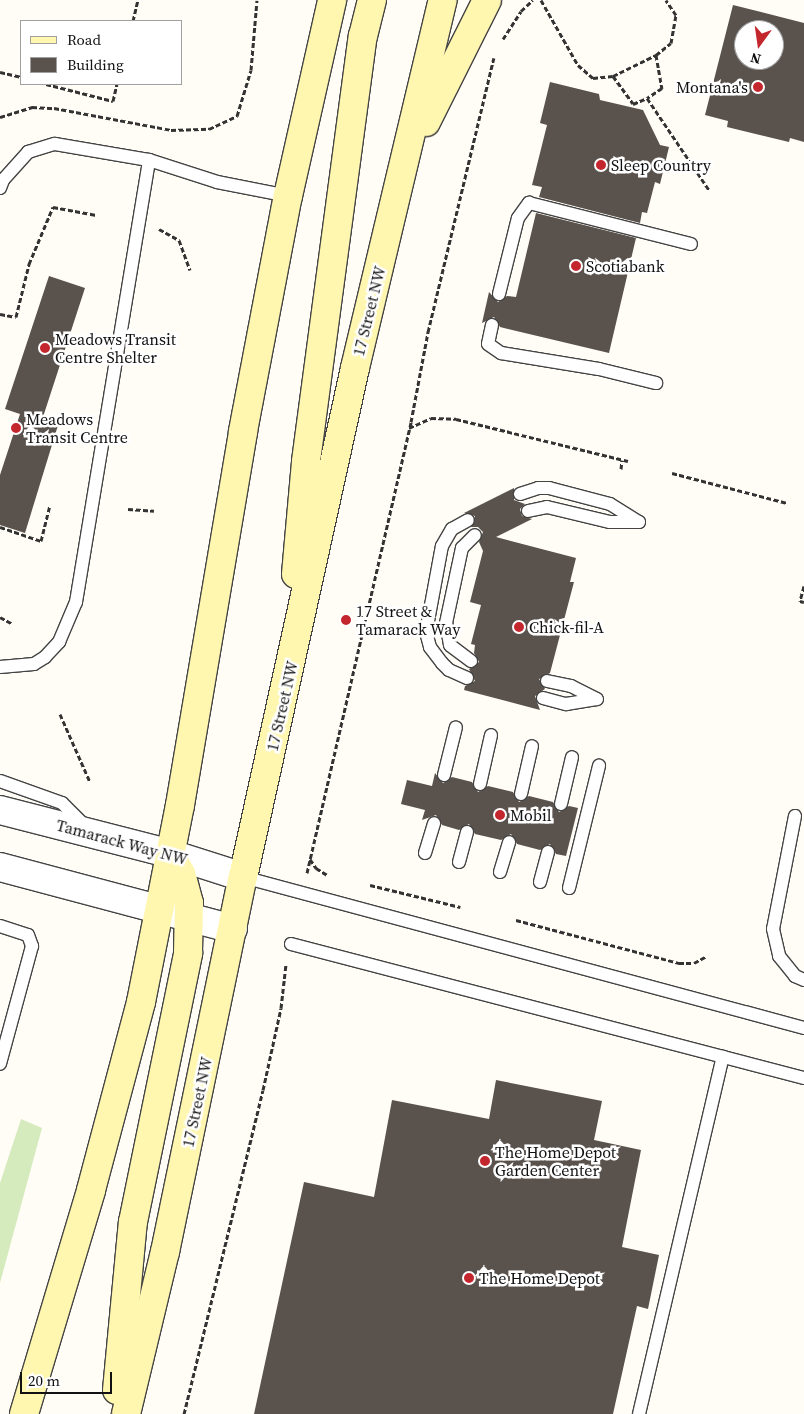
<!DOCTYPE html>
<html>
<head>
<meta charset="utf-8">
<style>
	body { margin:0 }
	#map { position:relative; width:804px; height:1414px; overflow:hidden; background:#fffdf5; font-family:"Source Serif 4",serif }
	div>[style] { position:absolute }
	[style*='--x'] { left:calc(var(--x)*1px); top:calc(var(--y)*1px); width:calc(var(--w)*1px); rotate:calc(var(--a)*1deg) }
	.green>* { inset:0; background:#d5ebbd }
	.building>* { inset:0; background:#5a524d }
	.path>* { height:3px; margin-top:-1.5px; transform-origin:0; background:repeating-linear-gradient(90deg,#333 0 5px,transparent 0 7.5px) }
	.roads { filter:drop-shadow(1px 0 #444) drop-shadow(-1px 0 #444) drop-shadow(0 1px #444) drop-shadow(0 -1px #444) }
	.service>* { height:12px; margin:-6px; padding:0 6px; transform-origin:6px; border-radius:6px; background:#fff }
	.tertiary>* { height:28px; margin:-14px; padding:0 14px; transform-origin:14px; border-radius:14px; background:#fff }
	.secondary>* { height:28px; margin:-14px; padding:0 14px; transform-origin:14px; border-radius:14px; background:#fff6b0 }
	.dots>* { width:14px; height:14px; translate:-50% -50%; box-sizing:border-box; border:2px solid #fff; border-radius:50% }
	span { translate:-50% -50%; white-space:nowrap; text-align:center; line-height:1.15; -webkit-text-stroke:5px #fff; paint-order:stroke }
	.poi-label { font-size:16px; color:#111 }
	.right { translate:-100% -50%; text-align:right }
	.left { translate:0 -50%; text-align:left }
	.street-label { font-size:16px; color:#111 }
	.legend { position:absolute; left:20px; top:20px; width:162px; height:65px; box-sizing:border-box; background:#fff; border:1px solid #a0a0a0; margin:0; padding:6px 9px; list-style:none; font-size:15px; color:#111 }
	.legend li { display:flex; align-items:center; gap:10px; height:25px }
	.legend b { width:25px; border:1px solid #a0a0a0 }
	.north { position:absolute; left:734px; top:20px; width:50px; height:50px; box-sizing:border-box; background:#fff; border:1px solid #a0a0a0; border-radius:50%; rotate:194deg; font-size:14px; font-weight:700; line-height:20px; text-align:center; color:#111 }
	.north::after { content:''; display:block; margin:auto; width:18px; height:22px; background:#c4262e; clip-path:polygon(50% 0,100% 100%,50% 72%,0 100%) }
	.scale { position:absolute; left:20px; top:1372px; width:92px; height:22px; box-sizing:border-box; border:2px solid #111; border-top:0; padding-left:6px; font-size:15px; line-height:18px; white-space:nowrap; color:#111; -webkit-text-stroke:4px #fff; paint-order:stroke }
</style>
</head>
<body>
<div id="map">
	<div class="green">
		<i style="clip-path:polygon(21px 1119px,42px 1128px,0 1283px,0 1183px)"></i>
	</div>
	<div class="building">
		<i style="clip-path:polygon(evenodd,733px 5px,804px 23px,804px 142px,790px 138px,789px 142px,727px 127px,728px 121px,705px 115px,733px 5px,744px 30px,774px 30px,774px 60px,744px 60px,744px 30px)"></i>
		<i style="clip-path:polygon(550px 82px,599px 94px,600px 100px,643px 110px,660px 145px,669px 147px,660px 184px,655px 182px,647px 213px,642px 212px,640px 223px,539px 197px,542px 187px,532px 185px,547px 125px,540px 123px)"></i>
		<i style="clip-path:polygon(536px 213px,636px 238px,609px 353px,500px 327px,494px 317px,482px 323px,489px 292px,498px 302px,507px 296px,516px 297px)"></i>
		<i style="clip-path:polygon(49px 276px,85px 288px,43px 417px,59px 422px,25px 533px,0 525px,0 475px,20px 414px,5px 409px)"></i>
		<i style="clip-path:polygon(514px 488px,514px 500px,525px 504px,520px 509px,522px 516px,532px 519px,496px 537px,576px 558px,570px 582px,574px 582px,550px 673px,539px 679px,545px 689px,535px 696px,540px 710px,464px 690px,465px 686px,475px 681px,469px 669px,479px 662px,474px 653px,475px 645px,471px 644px,481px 605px,470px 602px,483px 551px,479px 542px,483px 532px,478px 527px,471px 527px,475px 516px,464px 513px)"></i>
		<i style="clip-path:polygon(435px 773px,443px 783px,452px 777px,472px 782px,478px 792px,488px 786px,513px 792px,519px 802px,529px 796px,553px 802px,559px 812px,569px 806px,578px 808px,566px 856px,556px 854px,550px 844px,540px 850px,517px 844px,511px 834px,501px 840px,475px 834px,469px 824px,459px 830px,442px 825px,436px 815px,422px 820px,425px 810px,401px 804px,407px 780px,432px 786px)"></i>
		<i style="clip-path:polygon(496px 1080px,602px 1101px,594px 1140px,641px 1150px,622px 1247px,659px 1255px,648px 1309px,637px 1306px,613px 1414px,254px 1414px,304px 1182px,374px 1197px,392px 1100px,489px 1119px)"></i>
	</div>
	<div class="path">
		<i style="--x:541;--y:0;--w:75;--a:60.4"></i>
		<i style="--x:578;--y:65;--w:20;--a:41"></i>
		<i style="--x:593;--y:78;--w:20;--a:-6"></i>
		<i style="--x:613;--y:76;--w:48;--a:-26"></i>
		<i style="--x:656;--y:55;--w:19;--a:-39"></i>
		<i style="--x:671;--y:43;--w:28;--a:-80"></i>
		<i style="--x:676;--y:15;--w:18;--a:-124"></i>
		<i style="--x:133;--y:21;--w:22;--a:-77"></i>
		<i style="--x:503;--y:39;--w:33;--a:-57"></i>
		<i style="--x:521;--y:11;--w:16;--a:-43"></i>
		<i style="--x:656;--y:55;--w:34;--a:80"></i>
		<i style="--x:662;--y:88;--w:18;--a:146"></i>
		<i style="--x:647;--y:98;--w:111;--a:56"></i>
		<i style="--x:0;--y:72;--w:22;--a:13"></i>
		<i style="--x:613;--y:76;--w:34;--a:54"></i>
		<i style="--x:633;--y:104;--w:15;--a:-23"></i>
		<i style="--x:46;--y:84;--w:69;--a:14.2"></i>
		<i style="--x:113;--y:101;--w:17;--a:-77"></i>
		<i style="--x:0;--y:117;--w:34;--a:-17"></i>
		<i style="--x:32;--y:107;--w:22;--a:3"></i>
		<i style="--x:54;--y:108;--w:119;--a:10.6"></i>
		<i style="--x:171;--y:130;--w:38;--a:-2"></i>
		<i style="--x:209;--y:129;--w:31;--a:-25"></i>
		<i style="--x:237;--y:116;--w:48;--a:-73.1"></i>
		<i style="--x:251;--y:70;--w:70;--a:-85.1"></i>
		<i style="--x:159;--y:229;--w:23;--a:29"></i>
		<i style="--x:179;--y:240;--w:32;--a:70"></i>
		<i style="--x:0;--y:314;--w:16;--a:11"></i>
		<i style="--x:16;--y:317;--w:55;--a:-76.2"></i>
		<i style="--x:29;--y:264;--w:62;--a:-67.2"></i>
		<i style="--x:53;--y:207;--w:44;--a:10.5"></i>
		<i style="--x:409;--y:428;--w:24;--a:-24"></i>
		<i style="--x:431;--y:418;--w:25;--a:2"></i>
		<i style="--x:456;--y:419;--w:177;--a:13.7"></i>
		<i style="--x:621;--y:469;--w:9;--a:-84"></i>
		<i style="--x:672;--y:473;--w:119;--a:14.6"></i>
		<i style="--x:128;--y:509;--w:26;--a:4"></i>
		<i style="--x:0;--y:527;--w:43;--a:18.9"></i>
		<i style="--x:41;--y:541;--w:37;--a:-76"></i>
		<i style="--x:804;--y:586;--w:16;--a:105"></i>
		<i style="--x:800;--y:601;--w:4;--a:14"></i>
		<i style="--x:0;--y:617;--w:13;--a:29"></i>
		<i style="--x:60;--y:714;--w:74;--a:66.2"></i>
		<i style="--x:310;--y:859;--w:11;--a:56"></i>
		<i style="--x:316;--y:868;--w:13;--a:32"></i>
		<i style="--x:307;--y:873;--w:463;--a:-77"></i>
		<i style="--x:411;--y:422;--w:92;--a:-79.3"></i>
		<i style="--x:428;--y:332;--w:282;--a:-76.5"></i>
		<i style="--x:370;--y:885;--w:93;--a:13.7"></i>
		<i style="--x:516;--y:920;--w:169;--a:14.8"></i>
		<i style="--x:679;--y:963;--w:15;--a:0"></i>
		<i style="--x:694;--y:963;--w:13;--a:-29"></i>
		<i style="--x:184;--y:1414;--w:333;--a:-76.3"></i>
		<i style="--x:263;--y:1090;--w:84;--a:-77.6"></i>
		<i style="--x:281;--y:1008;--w:44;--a:-83.5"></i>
	</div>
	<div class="roads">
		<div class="service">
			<i style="--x:0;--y:188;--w:9;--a:-69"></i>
			<i style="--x:3;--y:180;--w:38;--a:-48"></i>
			<i style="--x:28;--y:152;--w:28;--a:-17"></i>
			<i style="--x:55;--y:144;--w:95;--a:9.7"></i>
			<i style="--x:149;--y:160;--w:71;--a:17.9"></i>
			<i style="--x:217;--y:182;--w:72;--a:11.2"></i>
			<i style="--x:499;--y:294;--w:78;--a:-76"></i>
			<i style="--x:518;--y:218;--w:19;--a:-54"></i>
			<i style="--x:529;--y:203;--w:167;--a:14.2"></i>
			<i style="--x:492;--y:325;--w:19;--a:102"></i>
			<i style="--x:488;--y:344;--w:16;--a:35"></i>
			<i style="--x:501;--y:353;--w:99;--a:9.3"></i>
			<i style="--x:599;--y:369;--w:59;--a:13.8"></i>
			<i style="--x:520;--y:494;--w:19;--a:-18"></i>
			<i style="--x:538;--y:488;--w:11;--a:0"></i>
			<i style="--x:549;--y:488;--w:63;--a:14.7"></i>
			<i style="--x:610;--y:504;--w:34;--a:32"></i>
			<i style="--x:528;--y:511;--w:19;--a:-12"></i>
			<i style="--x:547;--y:507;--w:65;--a:13.4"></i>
			<i style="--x:610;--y:522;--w:29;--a:0"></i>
			<i style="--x:471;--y:661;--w:26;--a:-143"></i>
			<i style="--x:450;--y:645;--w:22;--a:-100"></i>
			<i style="--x:446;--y:623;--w:77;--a:-78"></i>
			<i style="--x:462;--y:548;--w:18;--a:-45"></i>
			<i style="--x:0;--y:667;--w:34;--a:-5"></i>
			<i style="--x:34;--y:664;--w:13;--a:-32"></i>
			<i style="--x:45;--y:657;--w:21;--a:-47"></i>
			<i style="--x:59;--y:642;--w:43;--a:-67"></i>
			<i style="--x:76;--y:602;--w:448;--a:-80.6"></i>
			<i style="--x:467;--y:678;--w:20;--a:-156"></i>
			<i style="--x:449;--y:670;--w:10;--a:-135"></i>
			<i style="--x:442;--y:663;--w:20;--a:-127"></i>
			<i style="--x:430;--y:647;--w:16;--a:-105"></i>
			<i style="--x:426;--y:632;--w:87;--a:-79.5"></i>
			<i style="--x:442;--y:546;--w:20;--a:-60"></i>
			<i style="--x:452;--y:529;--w:18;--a:-29"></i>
			<i style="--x:547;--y:681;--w:25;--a:12"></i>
			<i style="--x:571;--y:686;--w:29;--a:27"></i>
			<i style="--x:543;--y:698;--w:24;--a:15"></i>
			<i style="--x:566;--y:704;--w:31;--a:-9"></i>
			<i style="--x:444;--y:775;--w:49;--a:-76"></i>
			<i style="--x:0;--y:781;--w:66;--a:19.5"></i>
			<i style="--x:62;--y:803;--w:33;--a:45"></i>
			<i style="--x:480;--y:784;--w:50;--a:-77.3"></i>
			<i style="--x:521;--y:794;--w:49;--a:-77.1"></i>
			<i style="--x:561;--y:804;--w:48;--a:-76.8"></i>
			<i style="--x:795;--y:816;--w:115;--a:101"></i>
			<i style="--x:773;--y:929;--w:28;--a:77"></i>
			<i style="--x:779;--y:956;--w:26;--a:51"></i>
			<i style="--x:795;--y:976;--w:10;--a:24"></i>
			<i style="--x:425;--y:853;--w:31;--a:-73"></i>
			<i style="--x:459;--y:862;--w:31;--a:-75"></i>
			<i style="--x:500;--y:872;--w:31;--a:-73"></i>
			<i style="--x:243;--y:877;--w:581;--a:15.06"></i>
			<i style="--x:540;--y:882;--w:31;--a:-75"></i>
			<i style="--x:569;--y:888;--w:126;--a:-76.2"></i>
			<i style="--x:0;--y:926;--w:29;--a:18"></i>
			<i style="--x:28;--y:935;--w:12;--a:70"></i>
			<i style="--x:32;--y:946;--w:122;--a:105.2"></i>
			<i style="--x:291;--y:944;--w:530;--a:14.64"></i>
			<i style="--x:639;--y:1414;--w:367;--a:-76.8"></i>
		</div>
		<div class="tertiary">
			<i style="--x:0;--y:810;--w:177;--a:14.4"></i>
			<i style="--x:171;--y:854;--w:76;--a:17.7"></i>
			<i style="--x:0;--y:867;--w:241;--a:14.9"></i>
		</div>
		<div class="secondary">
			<i style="--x:426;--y:122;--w:136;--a:-63.4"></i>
			<i style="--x:296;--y:574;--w:113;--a:-84.9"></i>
			<i style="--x:306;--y:461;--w:429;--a:-82.4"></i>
			<i style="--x:363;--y:36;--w:37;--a:-76"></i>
			<i style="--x:117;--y:1390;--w:169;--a:-84.6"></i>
			<i style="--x:133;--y:1222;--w:275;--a:-78.4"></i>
			<i style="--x:188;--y:953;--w:50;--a:-88.9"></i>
			<i style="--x:189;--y:903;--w:30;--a:-105"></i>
			<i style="--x:181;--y:874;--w:22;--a:-117"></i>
			<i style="--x:24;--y:1414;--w:234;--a:-73.3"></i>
			<i style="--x:91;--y:1190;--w:195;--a:-75.1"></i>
			<i style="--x:141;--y:1002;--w:201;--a:-78.8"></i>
			<i style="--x:180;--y:805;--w:379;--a:-80.4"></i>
			<i style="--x:243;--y:431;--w:239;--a:-79.2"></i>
			<i style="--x:288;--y:196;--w:201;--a:-77.3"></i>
			<i style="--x:126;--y:1414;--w:167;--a:-76.5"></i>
			<i style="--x:165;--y:1252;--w:383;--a:-78.3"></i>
			<i style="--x:243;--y:877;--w:521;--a:-77.59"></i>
			<i style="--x:355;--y:368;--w:378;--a:-76.6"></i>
		</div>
	</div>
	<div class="dots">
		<i style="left:758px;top:87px;background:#c4262e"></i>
		<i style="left:601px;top:165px;background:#c4262e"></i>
		<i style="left:576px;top:266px;background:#c4262e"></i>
		<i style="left:45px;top:348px;background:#c4262e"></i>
		<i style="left:16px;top:428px;background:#c4262e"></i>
		<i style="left:346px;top:620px;background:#c4262e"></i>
		<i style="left:519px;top:627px;background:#c4262e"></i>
		<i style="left:500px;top:815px;background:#c4262e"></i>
		<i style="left:485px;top:1161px;background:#c4262e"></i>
		<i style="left:469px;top:1278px;background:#c4262e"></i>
	</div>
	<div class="poi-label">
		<span class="right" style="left:748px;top:87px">Montana's</span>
		<span class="left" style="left:611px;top:165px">Sleep Country</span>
		<span class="left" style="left:586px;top:266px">Scotiabank</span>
		<span class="left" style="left:55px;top:348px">Meadows Transit<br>Centre Shelter</span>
		<span class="left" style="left:26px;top:428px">Meadows<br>Transit Centre</span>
		<span class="left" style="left:356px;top:620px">17 Street &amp;<br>Tamarack Way</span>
		<span class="left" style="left:529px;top:627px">Chick-fil-A</span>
		<span class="left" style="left:510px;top:815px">Mobil</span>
		<span class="left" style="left:495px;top:1161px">The Home Depot<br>Garden Center</span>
		<span class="left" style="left:479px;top:1278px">The Home Depot</span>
	</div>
	<div class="street-label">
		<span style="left:369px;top:311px;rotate:-76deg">17 Street NW</span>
		<span style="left:282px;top:706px;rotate:-77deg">17 Street NW</span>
		<span style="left:122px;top:842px;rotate:15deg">Tamarack Way NW</span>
		<span style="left:197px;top:1102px;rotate:-78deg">17 Street NW</span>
	</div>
	<ul class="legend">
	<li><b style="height:6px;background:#fff6b0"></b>Road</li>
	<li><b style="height:14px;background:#5a524d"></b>Building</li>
	</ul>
	<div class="north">N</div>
	<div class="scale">20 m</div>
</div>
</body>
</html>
